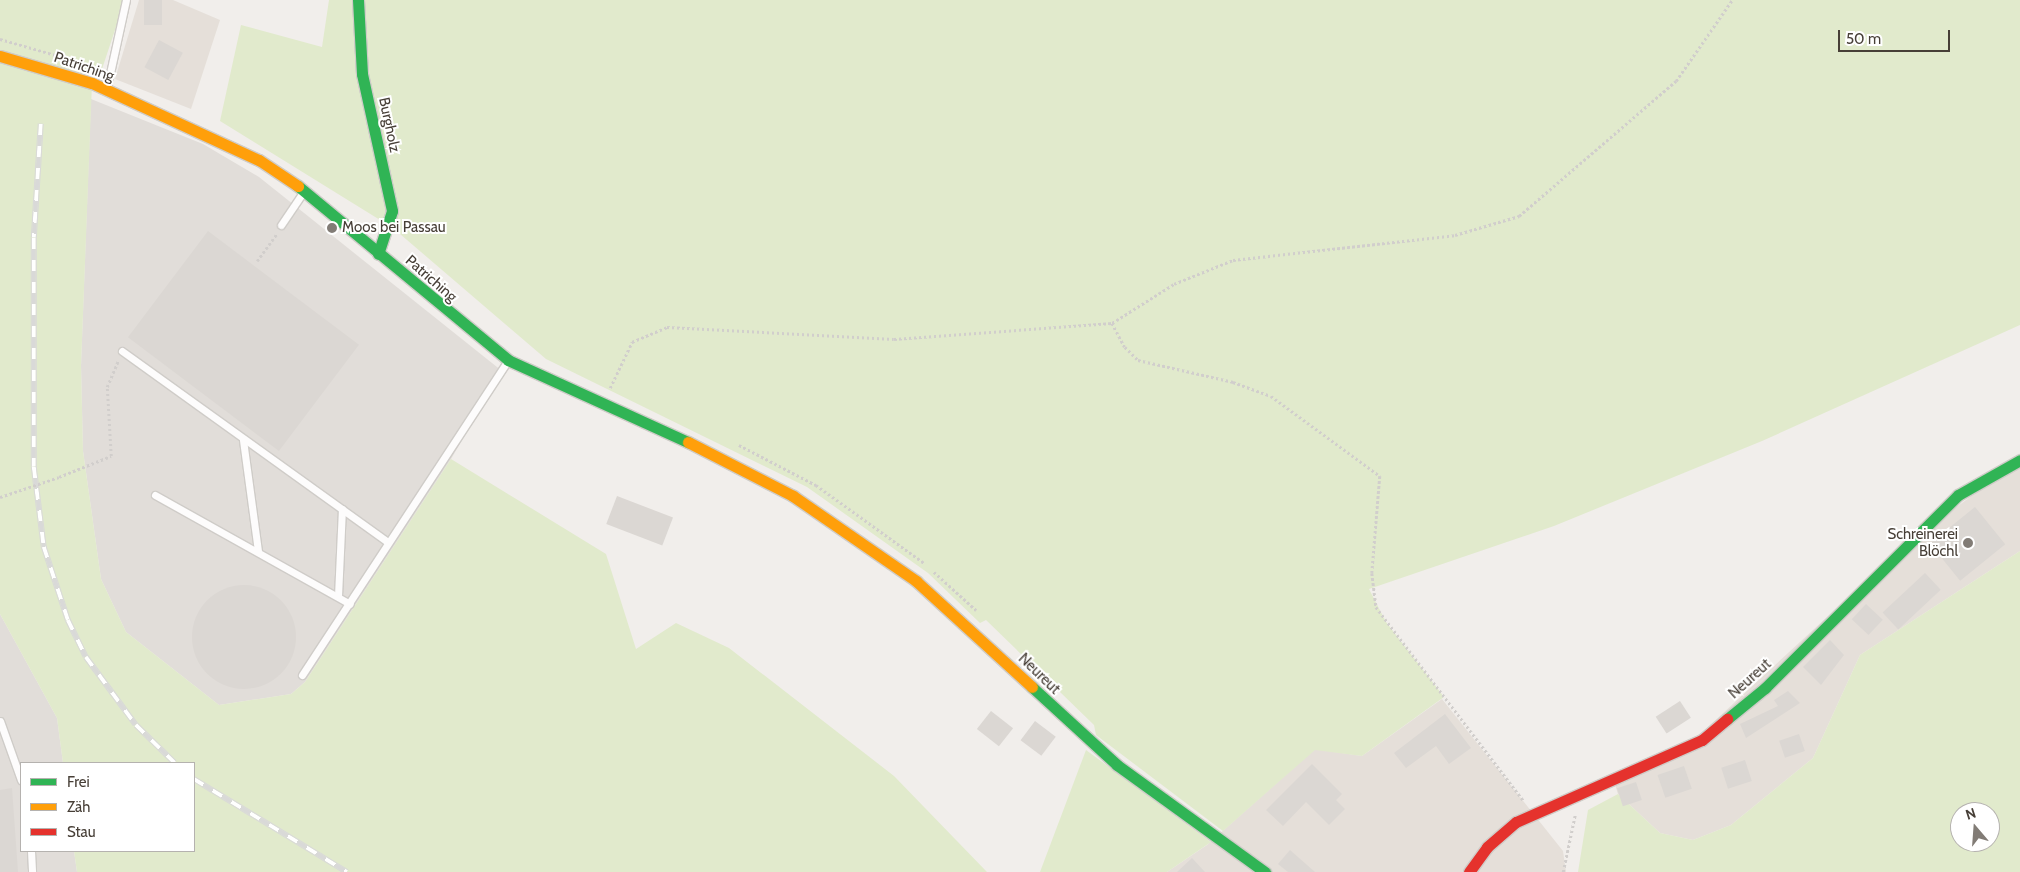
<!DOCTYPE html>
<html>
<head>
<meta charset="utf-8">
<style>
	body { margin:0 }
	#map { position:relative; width:2020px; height:872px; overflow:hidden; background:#f1eeeb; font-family:Cabin,sans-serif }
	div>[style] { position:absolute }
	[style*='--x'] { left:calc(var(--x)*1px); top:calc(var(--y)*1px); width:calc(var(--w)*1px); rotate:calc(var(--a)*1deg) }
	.residential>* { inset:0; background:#e5dfd9 }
	.industrial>* { inset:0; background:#e1ddd9 }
	.green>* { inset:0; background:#e1eacc }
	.building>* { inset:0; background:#dbd7d3; transform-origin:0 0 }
	.round { border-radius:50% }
	.path>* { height:2.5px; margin-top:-1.25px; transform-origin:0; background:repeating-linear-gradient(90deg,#d1cecc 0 2.5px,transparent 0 5px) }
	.roads { filter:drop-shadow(1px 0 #cfccc8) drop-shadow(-1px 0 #cfccc8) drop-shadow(0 1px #cfccc8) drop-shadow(0 -1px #cfccc8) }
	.lane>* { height:7px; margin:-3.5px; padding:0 3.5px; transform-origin:3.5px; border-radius:3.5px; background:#fdfcfc }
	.fast>* { height:11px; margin:-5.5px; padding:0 5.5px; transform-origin:5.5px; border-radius:5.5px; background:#30b455 }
	.slow>* { height:11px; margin:-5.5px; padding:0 5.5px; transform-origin:5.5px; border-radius:5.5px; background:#ff9f0a }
	.jam>* { height:11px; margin:-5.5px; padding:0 5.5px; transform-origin:5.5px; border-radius:5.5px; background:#e5322d }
	.rail>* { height:5.5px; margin-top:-2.75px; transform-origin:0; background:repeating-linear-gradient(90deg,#fff 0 11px,#d9d9d8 0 22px); box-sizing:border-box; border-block:1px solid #d9d9d8 }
	.path-bridge>* { height:2.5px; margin-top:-1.25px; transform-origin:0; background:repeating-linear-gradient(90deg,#d1cecc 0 2.5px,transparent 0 5px) }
	.dots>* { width:14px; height:14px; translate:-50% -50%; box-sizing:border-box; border:2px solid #fff; border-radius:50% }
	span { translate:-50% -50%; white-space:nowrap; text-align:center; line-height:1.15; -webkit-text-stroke:4px #fff; paint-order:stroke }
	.street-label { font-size:15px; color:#473f37 }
	.poi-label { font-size:15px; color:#473f37 }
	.left { translate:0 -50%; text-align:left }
	.right { translate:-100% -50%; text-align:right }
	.legend { position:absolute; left:20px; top:762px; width:175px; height:90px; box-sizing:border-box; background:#fff; border:1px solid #b5b2af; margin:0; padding:6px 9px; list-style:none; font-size:15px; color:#473f37 }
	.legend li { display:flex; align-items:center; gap:10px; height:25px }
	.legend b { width:25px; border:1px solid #b5b2af }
	.north { position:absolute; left:1950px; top:802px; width:50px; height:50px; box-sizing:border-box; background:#fff; border:1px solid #b5b2af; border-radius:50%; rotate:342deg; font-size:14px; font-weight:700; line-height:20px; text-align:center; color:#473f37 }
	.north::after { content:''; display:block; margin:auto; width:18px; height:22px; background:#827c76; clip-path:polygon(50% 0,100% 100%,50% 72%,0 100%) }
	.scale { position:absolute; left:1838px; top:30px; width:112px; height:22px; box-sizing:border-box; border:2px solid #473f37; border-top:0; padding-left:6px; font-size:15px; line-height:18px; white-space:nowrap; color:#473f37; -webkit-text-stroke:4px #fff; paint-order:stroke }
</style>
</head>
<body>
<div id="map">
	<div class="residential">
		<i style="clip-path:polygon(139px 0,173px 0,220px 20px,191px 109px,115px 79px)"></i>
		<i style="clip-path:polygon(2020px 460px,2020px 551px,1860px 655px,1813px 758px,1731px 825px,1693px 840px,1660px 833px,1618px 794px,1613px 778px,1682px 751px,1904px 546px)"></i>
		<i style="clip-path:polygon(1442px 699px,1563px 851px,1566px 872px,1167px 872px,1207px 845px,1315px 749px,1362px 756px)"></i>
	</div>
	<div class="industrial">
		<i style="clip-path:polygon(91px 99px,203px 144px,259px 177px,502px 371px,451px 459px,305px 682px,291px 694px,219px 705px,126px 632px,101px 579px,83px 451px,81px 366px)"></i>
		<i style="clip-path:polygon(0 614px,57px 718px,63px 763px,21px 763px,21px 851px,74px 851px,77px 872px,0 872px)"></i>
	</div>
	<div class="green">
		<i style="clip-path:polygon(0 0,125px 0,101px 72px,92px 83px,81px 366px,83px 451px,101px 579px,126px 632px,219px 705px,291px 694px,305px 682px,451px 459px,606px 554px,636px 649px,676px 623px,729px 648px,894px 776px,987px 872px,77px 872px,74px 851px,194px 851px,194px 763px,63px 763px,57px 718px,0 614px)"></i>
		<i style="clip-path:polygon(329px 0,2020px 0,2020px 325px,1762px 441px,1554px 526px,1369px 589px,1386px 622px,1444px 697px,1362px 756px,1315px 750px,1223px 831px,1096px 735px,1094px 725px,986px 620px,980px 623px,928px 573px,807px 487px,546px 359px,393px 228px,220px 121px,241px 25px,322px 47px)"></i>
		<i style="clip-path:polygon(evenodd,2020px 551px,2020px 872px,1578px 872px,1588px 810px,1618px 794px,1660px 833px,1693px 840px,1731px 825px,1813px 758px,1860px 655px,2020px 551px,1960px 812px,1990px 812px,1990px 842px,1960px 842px,1960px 812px)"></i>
		<i style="clip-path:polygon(1086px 750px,1211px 842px,1167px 872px,1040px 872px)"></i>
	</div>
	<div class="building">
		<i style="left:144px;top:0;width:18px;height:25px"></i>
		<i style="left:159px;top:40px;width:27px;height:31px;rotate:28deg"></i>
		<i style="left:208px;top:231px;width:189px;height:133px;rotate:37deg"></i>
		<i style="left:617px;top:496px;width:60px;height:30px;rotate:21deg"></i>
		<i style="left:1975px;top:507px;width:48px;height:58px;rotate:51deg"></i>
		<i style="left:1925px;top:573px;width:23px;height:58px;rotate:47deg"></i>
		<i class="round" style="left:192px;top:585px;width:104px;height:104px"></i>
		<i style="left:1866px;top:604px;width:23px;height:21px;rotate:43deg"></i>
		<i style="clip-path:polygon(1830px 640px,1844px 655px,1821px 685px,1803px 667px)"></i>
		<i style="clip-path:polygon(1788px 691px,1800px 703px,1746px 738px,1740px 724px,1778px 706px,1774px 700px)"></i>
		<i style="left:1680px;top:701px;width:20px;height:29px;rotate:57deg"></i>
		<i style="left:991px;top:711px;width:28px;height:23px;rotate:38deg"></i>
		<i style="clip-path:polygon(1445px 714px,1471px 748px,1449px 764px,1436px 746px,1406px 768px,1394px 753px)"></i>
		<i style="left:1035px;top:721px;width:26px;height:24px;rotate:37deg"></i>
		<i style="left:1799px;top:734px;width:18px;height:21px;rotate:71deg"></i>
		<i style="left:1745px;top:760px;width:22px;height:25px;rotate:72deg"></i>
		<i style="clip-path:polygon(1312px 764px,1342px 794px,1336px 800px,1345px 809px,1329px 825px,1306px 802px,1283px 826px,1266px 810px)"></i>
		<i style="left:1684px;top:766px;width:24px;height:28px;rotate:71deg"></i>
		<i style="left:1636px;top:782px;width:19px;height:20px;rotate:72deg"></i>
		<i style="clip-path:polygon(12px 788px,18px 872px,0 872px,0 790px)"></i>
		<i style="clip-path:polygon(1290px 850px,1315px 872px,1288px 872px,1278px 864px)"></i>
		<i style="clip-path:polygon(1192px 858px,1205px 872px,1177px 872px)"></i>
	</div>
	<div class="path">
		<i style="--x:257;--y:261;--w:34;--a:-54"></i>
		<i style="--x:1112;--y:323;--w:27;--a:62"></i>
		<i style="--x:1125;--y:347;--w:18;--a:45"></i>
		<i style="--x:1138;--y:360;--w:98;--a:13"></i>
		<i style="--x:1233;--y:382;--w:40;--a:20.2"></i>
		<i style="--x:1271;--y:396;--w:135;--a:36.3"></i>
		<i style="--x:1380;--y:476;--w:97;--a:94.7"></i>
		<i style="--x:1372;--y:573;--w:34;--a:83"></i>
		<i style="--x:1376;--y:607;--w:243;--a:52.7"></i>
		<i style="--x:610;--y:388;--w:51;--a:-64.4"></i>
		<i style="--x:632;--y:342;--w:38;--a:-23"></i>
		<i style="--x:667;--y:327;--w:227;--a:3"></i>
		<i style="--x:894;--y:339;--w:219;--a:-4.2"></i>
		<i style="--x:1112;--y:323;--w:73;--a:-32.2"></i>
		<i style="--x:1174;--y:284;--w:64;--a:-22.1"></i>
		<i style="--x:1233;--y:260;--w:223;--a:-6.4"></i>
		<i style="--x:1455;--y:235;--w:67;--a:-16.5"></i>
		<i style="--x:1519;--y:216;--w:207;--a:-40.7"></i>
		<i style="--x:1676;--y:81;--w:98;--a:-55.3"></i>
		<i style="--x:739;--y:445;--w:87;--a:27.5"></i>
		<i style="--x:816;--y:485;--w:133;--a:35.8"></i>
		<i style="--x:59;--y:477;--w:56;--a:-22"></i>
		<i style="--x:111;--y:456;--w:69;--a:-93.3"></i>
		<i style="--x:107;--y:387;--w:28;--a:-67"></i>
		<i style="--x:934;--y:572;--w:57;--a:42.1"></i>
		<i style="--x:1563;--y:872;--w:58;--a:-78.1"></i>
	</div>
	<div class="roads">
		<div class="lane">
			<i style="--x:107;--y:87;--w:89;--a:-77.7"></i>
			<i style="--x:281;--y:225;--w:40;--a:-56"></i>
			<i style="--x:122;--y:351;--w:327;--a:35.7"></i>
			<i style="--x:243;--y:440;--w:112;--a:82.3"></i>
			<i style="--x:155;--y:495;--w:223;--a:29.2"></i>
			<i style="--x:338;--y:596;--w:87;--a:-87.4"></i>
			<i style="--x:302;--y:675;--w:374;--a:-56.8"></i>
			<i style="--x:0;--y:721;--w:63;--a:70.4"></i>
			<i style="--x:31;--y:851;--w:21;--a:87"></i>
		</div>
		<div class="fast">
			<i style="--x:358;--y:0;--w:74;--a:86.9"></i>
			<i style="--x:362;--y:74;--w:140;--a:77.6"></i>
			<i style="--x:392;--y:211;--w:45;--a:108"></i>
			<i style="--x:298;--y:186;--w:273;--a:39.6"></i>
			<i style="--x:508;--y:360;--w:198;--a:24.5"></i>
			<i style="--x:1032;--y:687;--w:115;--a:42.5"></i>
			<i style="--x:1117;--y:765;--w:183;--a:35.9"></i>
			<i style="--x:1727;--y:719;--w:49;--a:-39.2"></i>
			<i style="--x:1765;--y:688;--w:273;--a:-45"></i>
			<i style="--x:1958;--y:495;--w:71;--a:-29.4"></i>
		</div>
		<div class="slow">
			<i style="--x:0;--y:56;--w:96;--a:16.4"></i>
			<i style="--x:92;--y:83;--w:184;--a:24.8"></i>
			<i style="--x:259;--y:160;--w:47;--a:33.7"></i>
			<i style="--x:688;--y:442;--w:118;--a:27.2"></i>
			<i style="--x:793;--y:496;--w:150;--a:34.6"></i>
			<i style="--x:916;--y:581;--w:157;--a:42.4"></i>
		</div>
		<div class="jam">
			<i style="--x:1469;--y:872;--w:31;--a:-54"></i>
			<i style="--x:1487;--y:847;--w:38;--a:-41"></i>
			<i style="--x:1516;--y:822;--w:203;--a:-23.8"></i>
			<i style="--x:1702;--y:740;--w:33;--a:-40"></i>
		</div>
	</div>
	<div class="rail">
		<i style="--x:41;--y:124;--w:114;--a:93.5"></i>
		<i style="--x:34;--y:238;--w:229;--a:90"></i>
		<i style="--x:34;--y:467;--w:81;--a:82.9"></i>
		<i style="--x:44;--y:547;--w:77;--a:71.8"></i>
		<i style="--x:68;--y:620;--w:41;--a:64.1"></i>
		<i style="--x:86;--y:657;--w:84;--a:53.7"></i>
		<i style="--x:136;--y:725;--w:54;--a:44.3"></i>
		<i style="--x:194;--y:779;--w:179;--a:31.3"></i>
	</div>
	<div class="path-bridge">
		<i style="--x:0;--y:39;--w:86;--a:16.1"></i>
		<i style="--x:0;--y:497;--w:62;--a:-18.7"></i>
	</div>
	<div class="dots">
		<i style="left:332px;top:228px;background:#827c76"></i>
		<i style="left:1968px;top:543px;background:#827c76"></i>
	</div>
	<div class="street-label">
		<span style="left:84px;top:67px;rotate:19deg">Patriching</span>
		<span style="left:389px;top:125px;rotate:78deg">Burgholz</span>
		<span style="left:431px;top:279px;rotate:41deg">Patriching</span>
		<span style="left:1039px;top:674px;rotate:44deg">Neureut</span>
		<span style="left:1750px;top:679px;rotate:-42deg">Neureut</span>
	</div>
	<div class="poi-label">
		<span class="left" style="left:342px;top:228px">Moos bei Passau</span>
		<span class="right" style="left:1958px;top:543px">Schreinerei<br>Blöchl</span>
	</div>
	<ul class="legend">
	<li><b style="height:6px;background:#30b455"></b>Frei</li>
	<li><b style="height:6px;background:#ff9f0a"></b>Zäh</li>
	<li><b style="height:6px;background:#e5322d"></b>Stau</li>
	</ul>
	<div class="north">N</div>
	<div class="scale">50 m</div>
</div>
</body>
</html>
